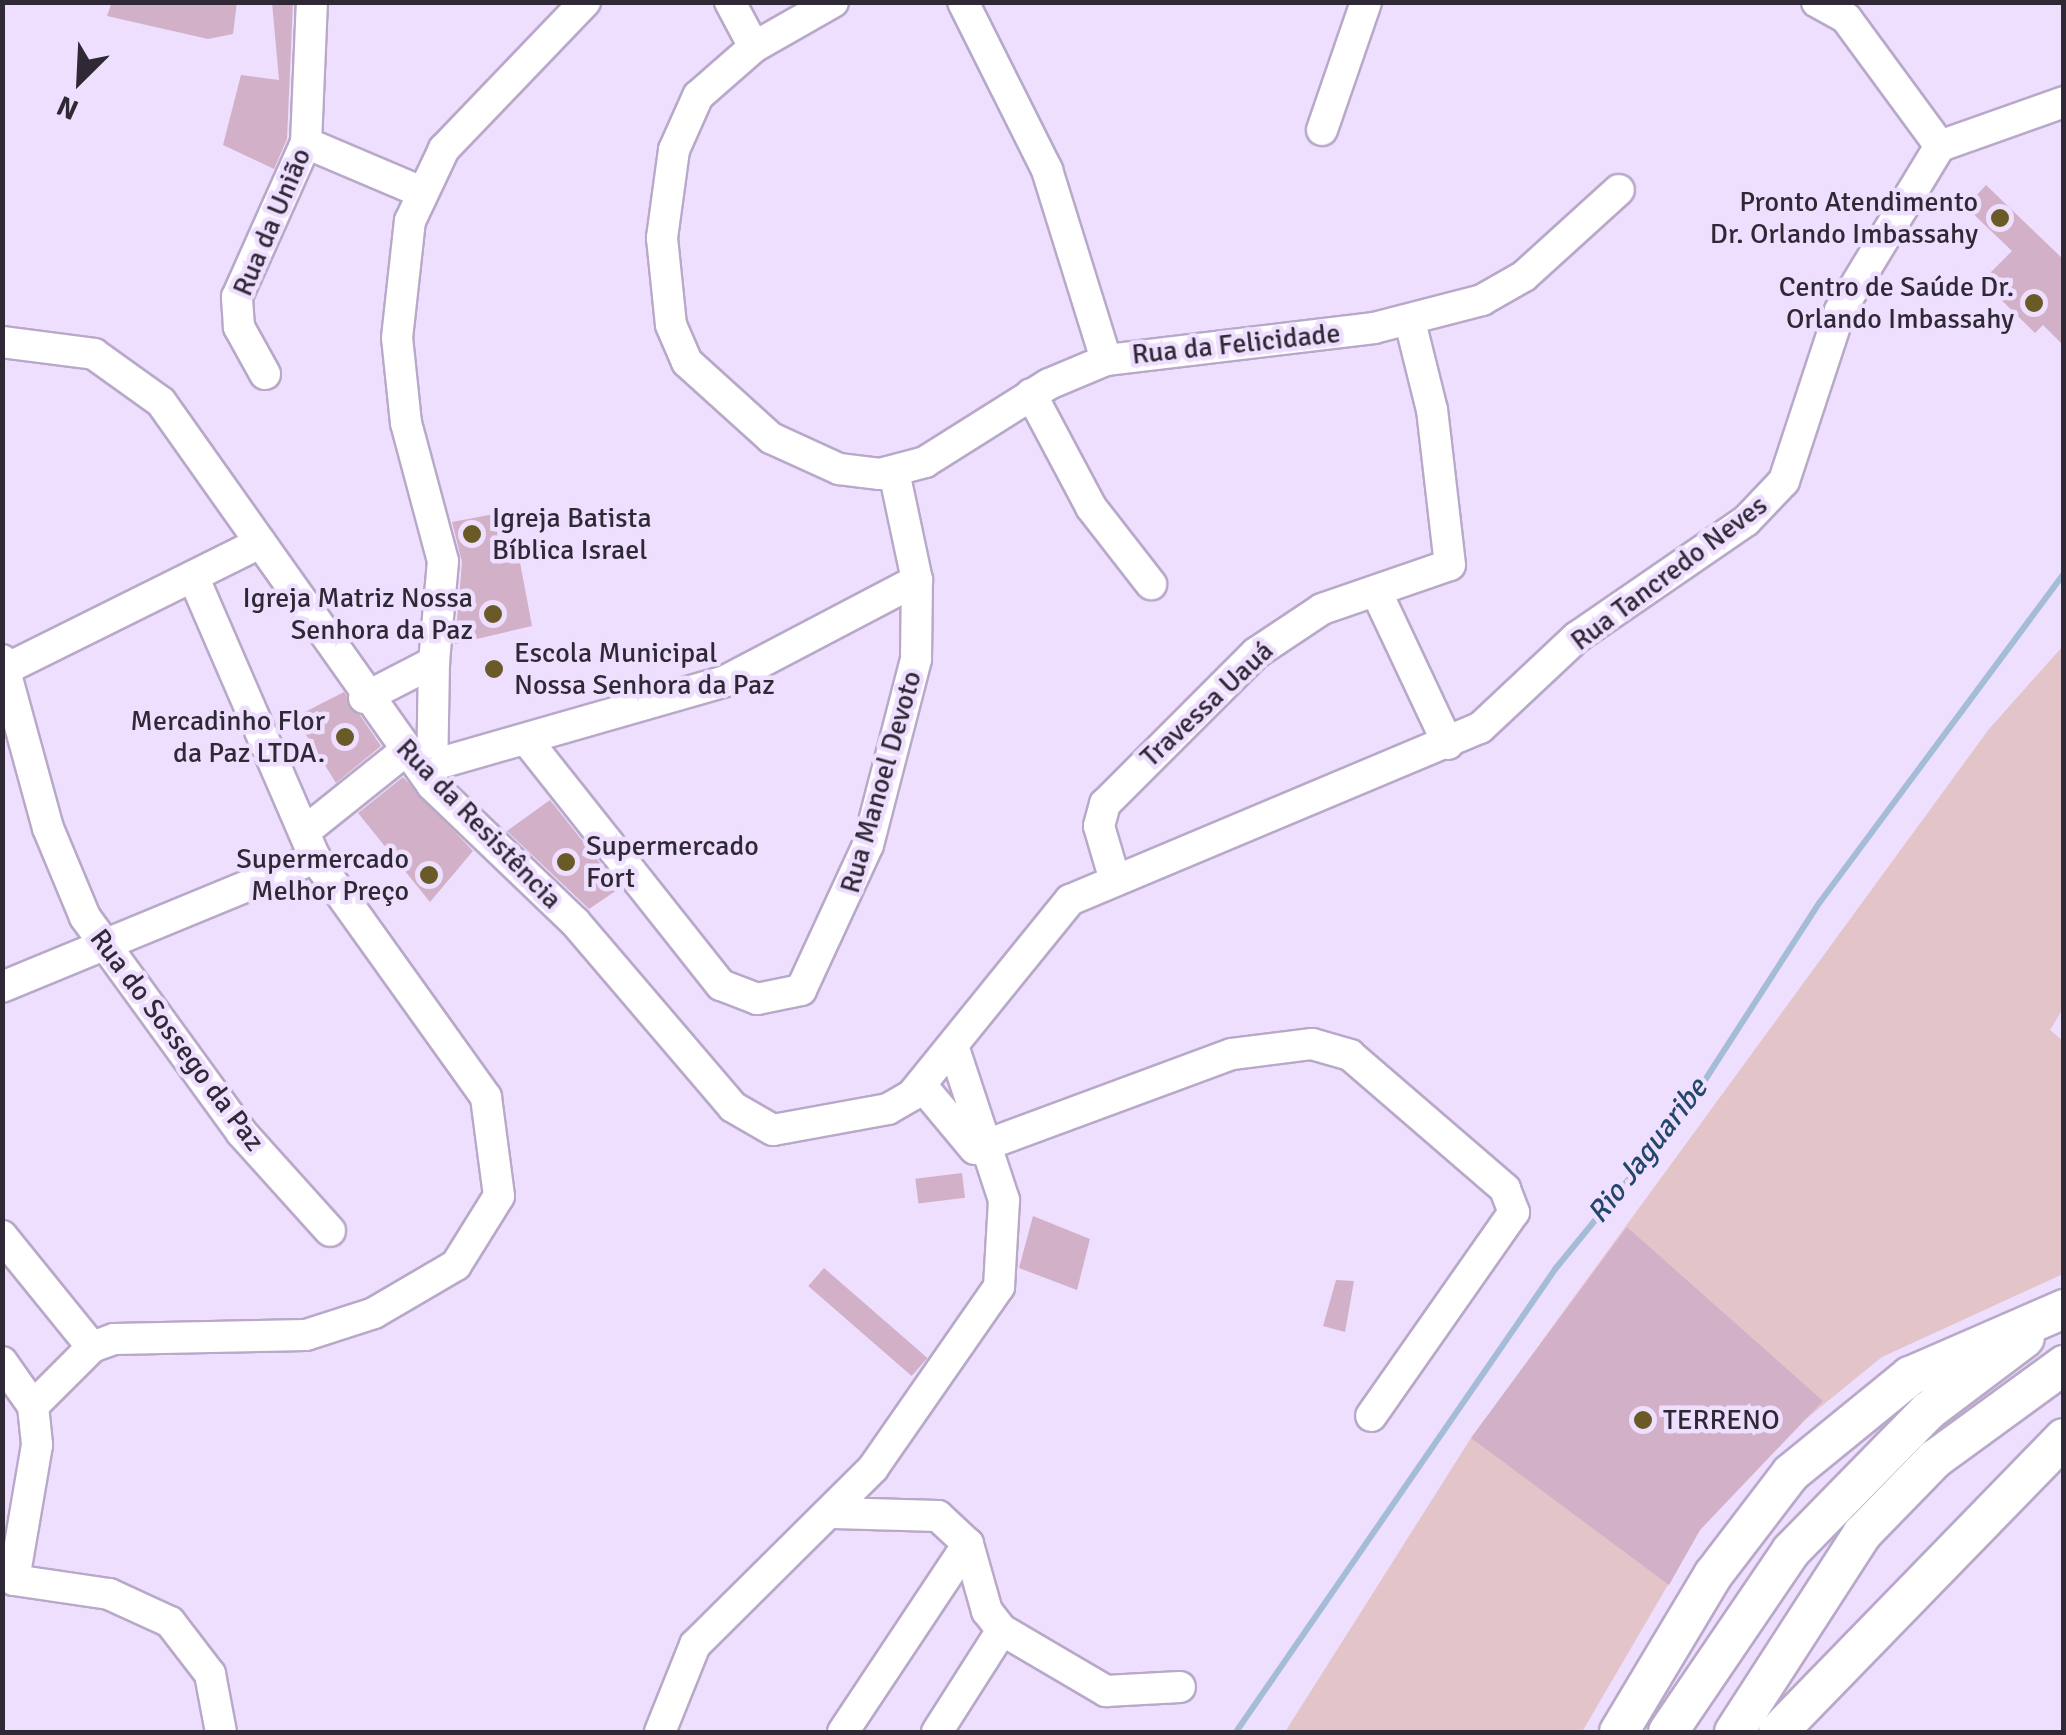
<!DOCTYPE html>
<html>
<head>
<meta charset="utf-8">
<style>
	body { margin:0 }
	#map { position:relative; width:2066px; height:1735px; overflow:hidden; background:#eedeff; font-family:Signika,sans-serif }
	div>[style] { position:absolute }
	[style*='--x'] { left:calc(var(--x)*1px); top:calc(var(--y)*1px); width:calc(var(--w)*1px); rotate:calc(var(--a)*1deg) }
	.green>* { inset:0; background:#e3c4c9 }
	.stream>* { height:6px; margin:-3px; padding:0 3px; transform-origin:3px; border-radius:3px; background:#a4bcd6 }
	.building>* { inset:0; background:#d2b1c8; transform-origin:0 0 }
	.roads { filter:drop-shadow(2px 0 #b9a9c9) drop-shadow(-2px 0 #b9a9c9) drop-shadow(0 2px #b9a9c9) drop-shadow(0 -2px #b9a9c9) }
	.minor>* { height:30px; margin:-15px; padding:0 15px; transform-origin:15px; border-radius:15px; background:#fff }
	.major>* { height:38px; margin:-19px; padding:0 19px; transform-origin:19px; border-radius:19px; background:#fff }
	.dots>* { width:28px; height:28px; translate:-50% -50%; box-sizing:border-box; border:5px solid #eedeff; border-radius:50% }
	span { translate:-50% -50%; white-space:nowrap; text-align:center; line-height:1.15; -webkit-text-stroke:9px #eedeff; paint-order:stroke }
	.poi-label { font-size:28px; color:#2f2935 }
	.right { translate:-100% -50%; text-align:right }
	.left { translate:0 -50%; text-align:left }
	.street-label { font-size:28px; color:#2f2935 }
	.water-label { font-size:30px; color:#22476b; font-style:italic }
	.frame { position:absolute; inset:0; border:5px solid #2f2935; pointer-events:none }
	.north { position:absolute; left:30px; top:30px; width:100px; height:100px; -webkit-text-stroke:8px #eedeff; paint-order:stroke; rotate:204deg; font-size:28px; font-weight:700; line-height:40px; text-align:center; color:#2f2935 }
	.north::after { content:''; display:block; margin:auto; width:35px; height:45px; background:#2f2935; clip-path:polygon(50% 0,100% 100%,50% 72%,0 100%) }
</style>
</head>
<body>
<div id="map">
	<div class="green">
		<i style="clip-path:polygon(2063px 646px,2064px 1007px,2050px 1030px,2063px 1041px,2063px 1274px,1882px 1357px,1770px 1448px,1700px 1530px,1582px 1732px,1285px 1732px,1471px 1438px,1989px 729px)"></i>
	</div>
	<div class="stream">
		<i style="--x:1236;--y:1732;--w:564;--a:-55.41"></i>
		<i style="--x:1556;--y:1268;--w:207;--a:-50.7"></i>
		<i style="--x:1687;--y:1108;--w:245;--a:-57.2"></i>
		<i style="--x:1820;--y:902;--w:410;--a:-53.4"></i>
	</div>
	<div class="building">
		<i style="clip-path:polygon(112px 2px,237px 2px,233px 34px,208px 39px,107px 16px)"></i>
		<i style="clip-path:polygon(272px 2px,293px 2px,287px 139px,274px 169px,223px 145px,241px 75px,279px 80px)"></i>
		<i style="clip-path:polygon(1986px 185px,2064px 260px,2064px 346px,2043px 325px,2035px 333px,1982px 281px,2012px 251px,1966px 207px)"></i>
		<i style="clip-path:polygon(494px 514px,502px 559px,519px 557px,532px 626px,455px 644px,462px 562px,452px 522px)"></i>
		<i style="clip-path:polygon(344px 692px,381px 746px,336px 783px,295px 717px)"></i>
		<i style="clip-path:polygon(403px 777px,473px 851px,430px 902px,358px 813px)"></i>
		<i style="clip-path:polygon(550px 800px,620px 888px,589px 909px,507px 831px)"></i>
		<i style="left:962px;top:1173px;width:25px;height:47px;rotate:83deg"></i>
		<i style="clip-path:polygon(1033px 1216px,1090px 1239px,1077px 1290px,1019px 1268px)"></i>
		<i style="clip-path:polygon(1627px 1227px,1823px 1401px,1700px 1530px,1669px 1585px,1471px 1438px)"></i>
		<i style="left:824px;top:1268px;width:137px;height:24px;rotate:41deg"></i>
		<i style="clip-path:polygon(1336px 1280px,1354px 1281px,1345px 1332px,1323px 1326px)"></i>
	</div>
	<div class="roads">
		<div class="minor">
			<i style="--x:730;--y:2;--w:51;--a:61.9"></i>
			<i style="--x:833;--y:2;--w:91;--a:150.3"></i>
			<i style="--x:754;--y:47;--w:74;--a:138.8"></i>
			<i style="--x:698;--y:96;--w:59;--a:114"></i>
			<i style="--x:674;--y:150;--w:89;--a:97.8"></i>
			<i style="--x:662;--y:238;--w:87;--a:84.1"></i>
			<i style="--x:671;--y:325;--w:40;--a:66.6"></i>
			<i style="--x:687;--y:362;--w:113;--a:42.1"></i>
			<i style="--x:771;--y:438;--w:75;--a:24.5"></i>
			<i style="--x:839;--y:469;--w:41;--a:7"></i>
			<i style="--x:880;--y:474;--w:47;--a:-14.9"></i>
			<i style="--x:925;--y:462;--w:146;--a:-32.2"></i>
			<i style="--x:1049;--y:384;--w:62;--a:-22.8"></i>
			<i style="--x:1106;--y:360;--w:270;--a:-6.8"></i>
			<i style="--x:1374;--y:328;--w:112;--a:-14.5"></i>
			<i style="--x:1482;--y:300;--w:48;--a:-29.7"></i>
			<i style="--x:1524;--y:276;--w:128;--a:-42.2"></i>
			<i style="--x:963;--y:2;--w:188;--a:63.4"></i>
			<i style="--x:1047;--y:170;--w:199;--a:72.7"></i>
			<i style="--x:1817;--y:2;--w:33;--a:29"></i>
			<i style="--x:1846;--y:18;--w:159;--a:53.7"></i>
			<i style="--x:1322;--y:130;--w:135;--a:-71"></i>
			<i style="--x:306;--y:143;--w:123;--a:23"></i>
			<i style="--x:2;--y:342;--w:93;--a:7.4"></i>
			<i style="--x:94;--y:354;--w:82;--a:35.6"></i>
			<i style="--x:161;--y:402;--w:469;--a:54.7"></i>
			<i style="--x:432;--y:785;--w:198;--a:43.8"></i>
			<i style="--x:575;--y:922;--w:243;--a:49.5"></i>
			<i style="--x:733;--y:1107;--w:46;--a:29.9"></i>
			<i style="--x:773;--y:1130;--w:117;--a:-10.3"></i>
			<i style="--x:888;--y:1109;--w:28;--a:-30"></i>
			<i style="--x:912;--y:1095;--w:251;--a:-51"></i>
			<i style="--x:1070;--y:900;--w:445;--a:-22.8"></i>
			<i style="--x:1480;--y:728;--w:133;--a:-43.2"></i>
			<i style="--x:1577;--y:637;--w:205;--a:-34.5"></i>
			<i style="--x:1746;--y:521;--w:55;--a:-46.5"></i>
			<i style="--x:1784;--y:481;--w:179;--a:-71.8"></i>
			<i style="--x:1840;--y:311;--w:193;--a:-58.8"></i>
			<i style="--x:1940;--y:146;--w:132;--a:-19.5"></i>
			<i style="--x:265;--y:374;--w:54;--a:-119"></i>
			<i style="--x:239;--y:327;--w:30;--a:-94"></i>
			<i style="--x:237;--y:297;--w:169;--a:-65.9"></i>
			<i style="--x:306;--y:143;--w:141;--a:-87.6"></i>
			<i style="--x:1031;--y:394;--w:128;--a:62"></i>
			<i style="--x:1091;--y:507;--w:98;--a:52.1"></i>
			<i style="--x:1376;--y:591;--w:169;--a:64.8"></i>
			<i style="--x:2;--y:660;--w:174;--a:74.7"></i>
			<i style="--x:48;--y:828;--w:96;--a:67.4"></i>
			<i style="--x:85;--y:917;--w:266;--a:54"></i>
			<i style="--x:241;--y:1132;--w:133;--a:48"></i>
			<i style="--x:434;--y:662;--w:101;--a:-84.9"></i>
			<i style="--x:443;--y:561;--w:143;--a:-105"></i>
			<i style="--x:406;--y:423;--w:85;--a:-96"></i>
			<i style="--x:397;--y:338;--w:118;--a:-83.7"></i>
			<i style="--x:410;--y:221;--w:80;--a:-64.7"></i>
			<i style="--x:444;--y:149;--w:204;--a:-46.2"></i>
			<i style="--x:6;--y:669;--w:284;--a:-26.4"></i>
			<i style="--x:364;--y:698;--w:79;--a:-27.2"></i>
			<i style="--x:434;--y:662;--w:120;--a:91"></i>
			<i style="--x:529;--y:743;--w:309;--a:51.6"></i>
			<i style="--x:721;--y:985;--w:39;--a:21"></i>
			<i style="--x:757;--y:999;--w:45;--a:-11.6"></i>
			<i style="--x:801;--y:990;--w:160;--a:-65.2"></i>
			<i style="--x:868;--y:845;--w:192;--a:-75.5"></i>
			<i style="--x:916;--y:659;--w:79;--a:-89.3"></i>
			<i style="--x:917;--y:580;--w:110;--a:-102"></i>
			<i style="--x:433;--y:765;--w:304;--a:-16"></i>
			<i style="--x:725;--y:681;--w:217;--a:-27.7"></i>
			<i style="--x:304;--y:832;--w:129;--a:-38.7"></i>
			<i style="--x:1114;--y:877;--w:53;--a:-106.4"></i>
			<i style="--x:1099;--y:826;--w:23;--a:-75"></i>
			<i style="--x:1105;--y:804;--w:214;--a:-45"></i>
			<i style="--x:1256;--y:653;--w:79;--a:-33.7"></i>
			<i style="--x:1322;--y:609;--w:135;--a:-19"></i>
			<i style="--x:1450;--y:565;--w:156;--a:-96.6"></i>
			<i style="--x:1432;--y:410;--w:91;--a:-104"></i>
			<i style="--x:2;--y:987;--w:339;--a:-22.4"></i>
			<i style="--x:922;--y:1086;--w:80;--a:50.1"></i>
			<i style="--x:975;--y:1149;--w:274;--a:-20.3"></i>
			<i style="--x:1232;--y:1054;--w:81;--a:-7.1"></i>
			<i style="--x:1312;--y:1044;--w:40;--a:16"></i>
			<i style="--x:1350;--y:1055;--w:205;--a:40.8"></i>
			<i style="--x:1505;--y:1189;--w:25;--a:69"></i>
			<i style="--x:1514;--y:1212;--w:249;--a:125"></i>
			<i style="--x:2;--y:1236;--w:143;--a:51"></i>
			<i style="--x:2;--y:1362;--w:54;--a:54.8"></i>
			<i style="--x:33;--y:1406;--w:39;--a:84"></i>
			<i style="--x:37;--y:1445;--w:137;--a:99.7"></i>
			<i style="--x:14;--y:1580;--w:96;--a:8.4"></i>
			<i style="--x:109;--y:1594;--w:67;--a:24.7"></i>
			<i style="--x:170;--y:1622;--w:66;--a:52.4"></i>
			<i style="--x:210;--y:1674;--w:59;--a:79.3"></i>
			<i style="--x:33;--y:1406;--w:83;--a:-45"></i>
			<i style="--x:92;--y:1347;--w:23;--a:-20"></i>
			<i style="--x:114;--y:1339;--w:192;--a:-1.2"></i>
			<i style="--x:306;--y:1335;--w:71;--a:-17.9"></i>
			<i style="--x:374;--y:1313;--w:95;--a:-30.3"></i>
			<i style="--x:456;--y:1265;--w:81;--a:-58.1"></i>
			<i style="--x:499;--y:1196;--w:100;--a:-97.5"></i>
			<i style="--x:486;--y:1097;--w:294;--a:-125.6"></i>
			<i style="--x:315;--y:858;--w:304;--a:-113.4"></i>
			<i style="--x:834;--y:1513;--w:104;--a:1.7"></i>
			<i style="--x:938;--y:1516;--w:41;--a:43"></i>
			<i style="--x:968;--y:1544;--w:70;--a:74.2"></i>
			<i style="--x:987;--y:1611;--w:24;--a:52"></i>
			<i style="--x:1002;--y:1630;--w:121;--a:30.4"></i>
			<i style="--x:1106;--y:1691;--w:74;--a:-3.1"></i>
			<i style="--x:660;--y:1732;--w:94;--a:-68.1"></i>
			<i style="--x:695;--y:1645;--w:251;--a:-44.8"></i>
			<i style="--x:873;--y:1468;--w:221;--a:-55.2"></i>
			<i style="--x:999;--y:1287;--w:87;--a:-86.7"></i>
			<i style="--x:1004;--y:1200;--w:159;--a:-108.3"></i>
			<i style="--x:843;--y:1732;--w:226;--a:-56.4"></i>
			<i style="--x:937;--y:1732;--w:121;--a:-57.5"></i>
		</div>
		<div class="major">
			<i style="--x:1619;--y:1732;--w:183;--a:-59.1"></i>
			<i style="--x:1713;--y:1575;--w:128;--a:-52.6"></i>
			<i style="--x:1791;--y:1473;--w:154;--a:-39.2"></i>
			<i style="--x:1910;--y:1376;--w:168;--a:-23.5"></i>
			<i style="--x:1668;--y:1732;--w:219;--a:-55.8"></i>
			<i style="--x:1791;--y:1551;--w:196;--a:-45.6"></i>
			<i style="--x:1928;--y:1411;--w:121;--a:-37"></i>
			<i style="--x:1734;--y:1732;--w:236;--a:-57.1"></i>
			<i style="--x:1862;--y:1534;--w:105;--a:-45.8"></i>
			<i style="--x:1935;--y:1459;--w:160;--a:-36.1"></i>
			<i style="--x:1778;--y:1732;--w:410;--a:-45.8"></i>
		</div>
	</div>
	<div class="dots">
		<i style="left:2000px;top:218px;background:#695a27"></i>
		<i style="left:2034px;top:303px;background:#695a27"></i>
		<i style="left:472px;top:534px;background:#695a27"></i>
		<i style="left:493px;top:614px;background:#695a27"></i>
		<i style="left:494px;top:669px;background:#695a27"></i>
		<i style="left:345px;top:737px;background:#695a27"></i>
		<i style="left:566px;top:862px;background:#695a27"></i>
		<i style="left:429px;top:875px;background:#695a27"></i>
		<i style="left:1643px;top:1420px;background:#695a27"></i>
	</div>
	<div class="poi-label">
		<span class="right" style="left:1978px;top:218px">Pronto Atendimento<br>Dr. Orlando Imbassahy</span>
		<span class="right" style="left:2014px;top:303px">Centro de Saúde Dr.<br>Orlando Imbassahy</span>
		<span class="left" style="left:492px;top:534px">Igreja Batista<br>Bíblica Israel</span>
		<span class="right" style="left:473px;top:614px">Igreja Matriz Nossa<br>Senhora da Paz</span>
		<span class="left" style="left:514px;top:669px">Escola Municipal<br>Nossa Senhora da Paz</span>
		<span class="right" style="left:325px;top:737px">Mercadinho Flor<br>da Paz LTDA.</span>
		<span class="left" style="left:586px;top:862px">Supermercado<br>Fort</span>
		<span class="right" style="left:409px;top:875px">Supermercado<br>Melhor Preço</span>
		<span class="left" style="left:1663px;top:1420px">TERRENO</span>
	</div>
	<div class="street-label">
		<span style="left:272px;top:222px;rotate:-67deg">Rua da União</span>
		<span style="left:1236px;top:344px;rotate:-6deg">Rua da Felicidade</span>
		<span style="left:1669px;top:573px;rotate:-37deg">Rua Tancredo Neves</span>
		<span style="left:1207px;top:704px;rotate:-43deg">Travessa Uauá</span>
		<span style="left:881px;top:782px;rotate:-74deg">Rua Manoel Devoto</span>
		<span style="left:479px;top:824px;rotate:46deg">Rua da Resistência</span>
		<span style="left:177px;top:1040px;rotate:53deg">Rua do Sossego da Paz</span>
	</div>
	<div class="water-label">
		<span style="left:1648px;top:1151px;rotate:-52deg">Rio Jaguaribe</span>
	</div>
	<div class="frame"></div>
	<div class="north">N</div>
</div>
</body>
</html>
